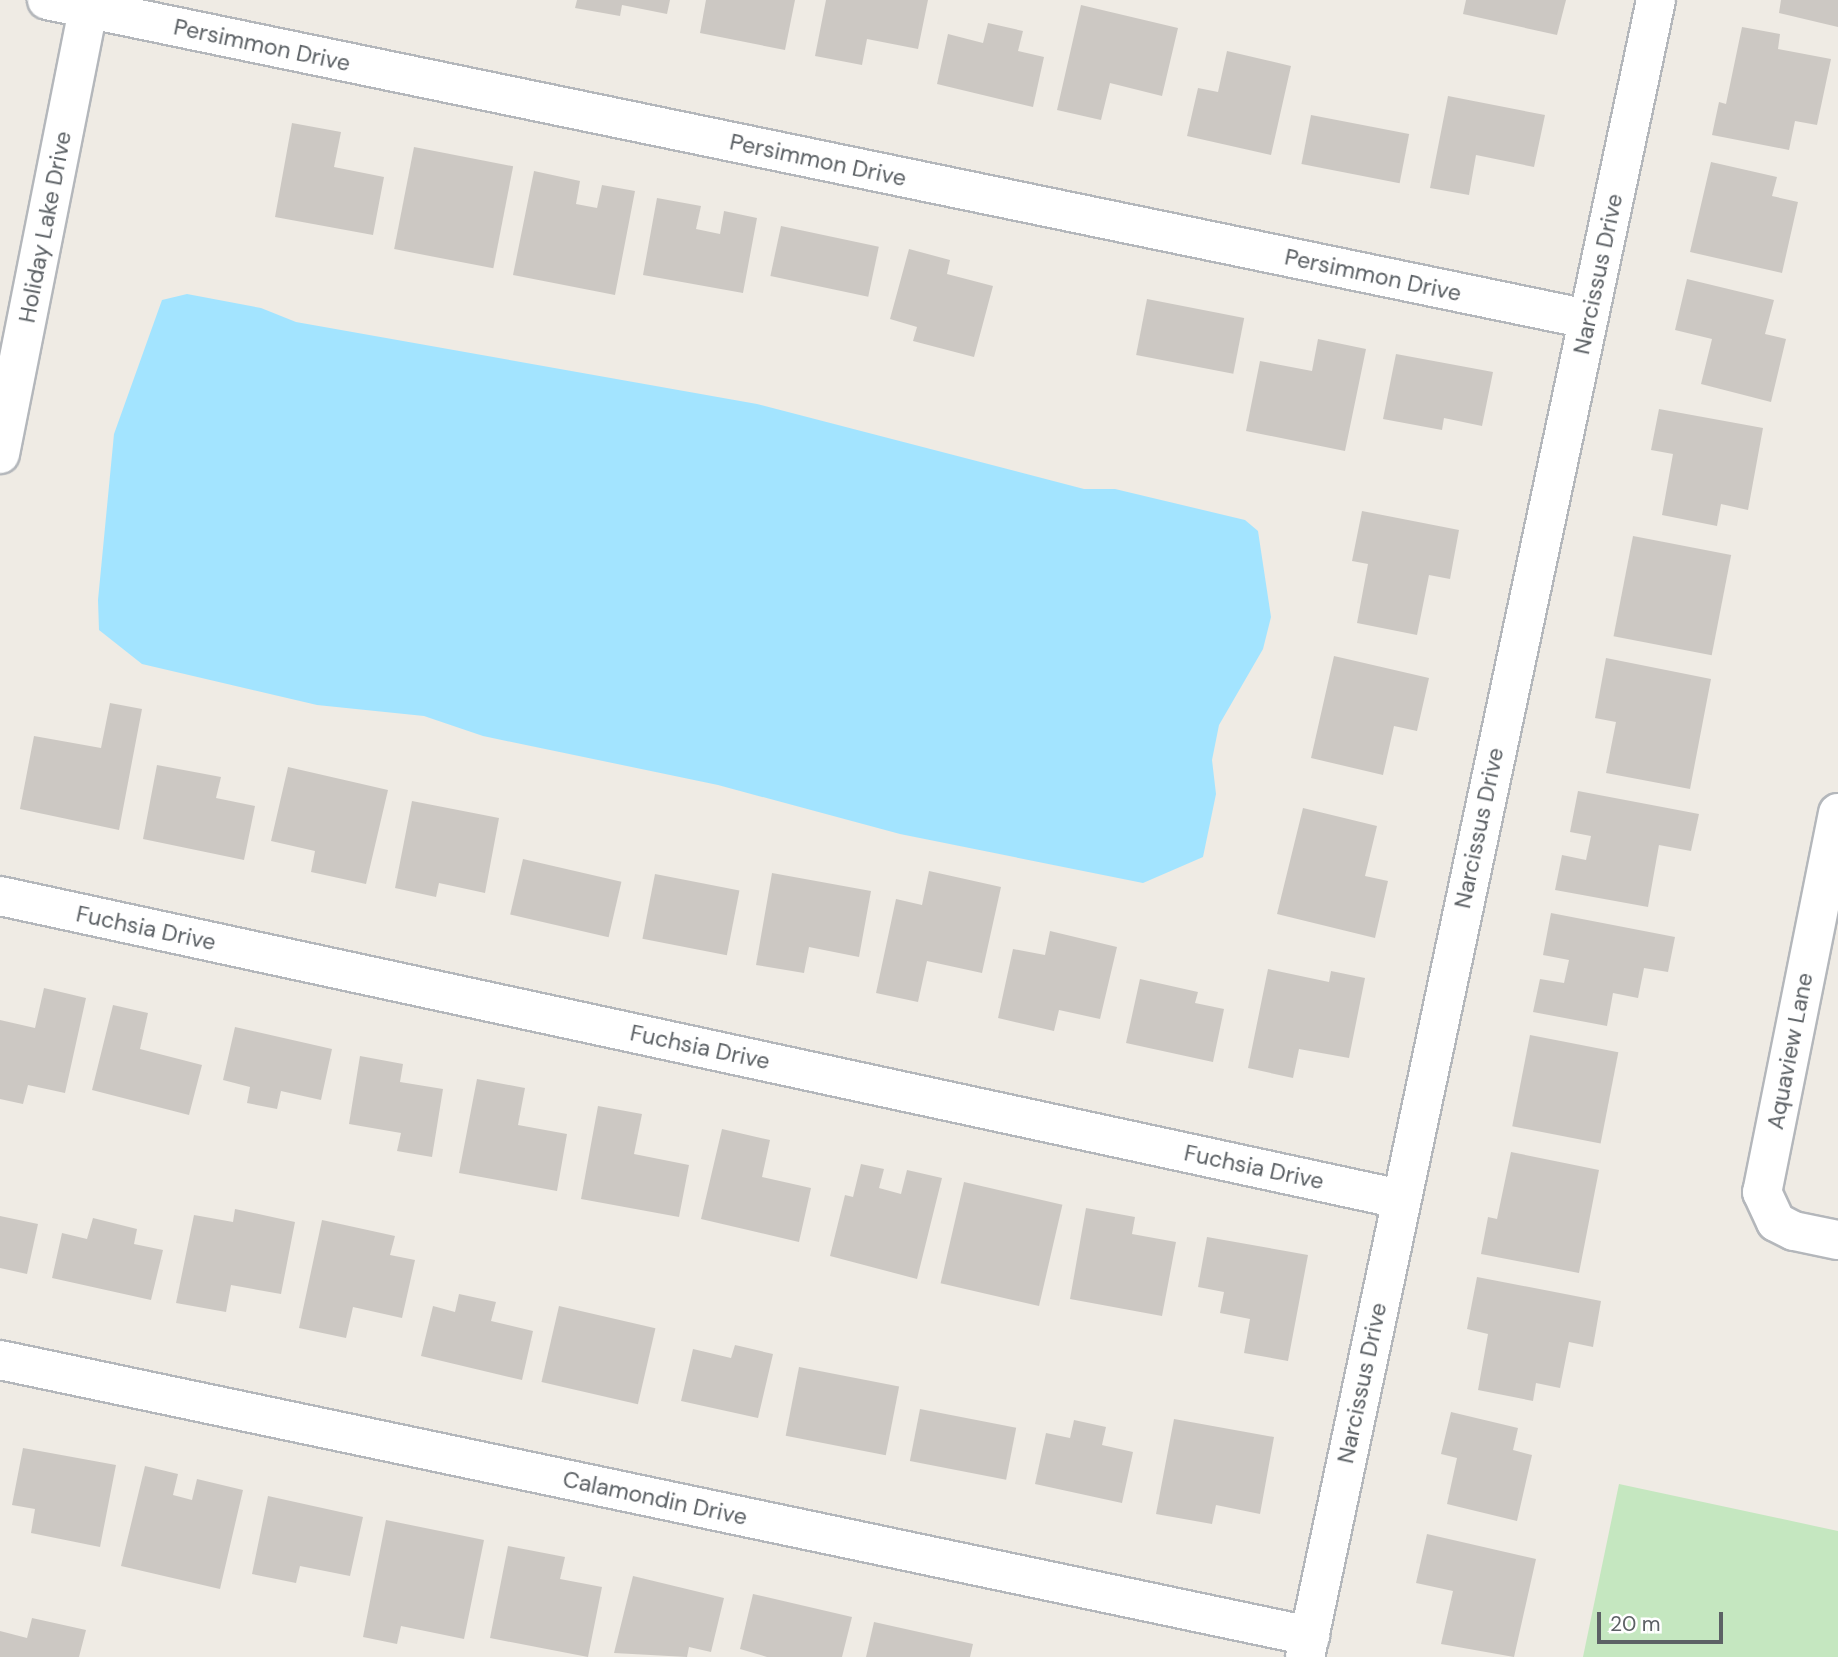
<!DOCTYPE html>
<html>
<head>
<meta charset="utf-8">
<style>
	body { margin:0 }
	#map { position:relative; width:1838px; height:1657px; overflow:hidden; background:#efebe4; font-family:"DM Sans",sans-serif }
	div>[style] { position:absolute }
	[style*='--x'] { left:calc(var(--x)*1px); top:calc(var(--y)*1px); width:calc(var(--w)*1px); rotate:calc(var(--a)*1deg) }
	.green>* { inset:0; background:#c5e7c0 }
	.water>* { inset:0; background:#a3e4ff }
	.building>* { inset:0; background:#ccc8c3; transform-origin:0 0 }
	.roads { filter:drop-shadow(2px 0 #b4b7bb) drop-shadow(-2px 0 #b4b7bb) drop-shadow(0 2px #b4b7bb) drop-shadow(0 -2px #b4b7bb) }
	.minor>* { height:38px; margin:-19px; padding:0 19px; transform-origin:19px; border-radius:19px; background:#fff }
	.tertiary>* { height:38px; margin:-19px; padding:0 19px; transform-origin:19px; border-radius:19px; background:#fff }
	span { translate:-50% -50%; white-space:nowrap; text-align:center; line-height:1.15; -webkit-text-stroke:5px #fff; paint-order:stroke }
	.street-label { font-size:23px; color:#5c6165 }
	.scale { position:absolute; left:1597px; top:1612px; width:126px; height:32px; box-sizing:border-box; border:4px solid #5c6165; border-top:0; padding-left:9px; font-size:21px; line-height:24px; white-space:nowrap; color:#5c6165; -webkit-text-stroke:5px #fff; paint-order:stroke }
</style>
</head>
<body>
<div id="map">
	<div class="green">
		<i style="clip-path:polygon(1619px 1484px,1838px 1531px,1838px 1657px,1583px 1657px)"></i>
	</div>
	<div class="water">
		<i style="clip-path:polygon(187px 294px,261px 308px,296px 322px,757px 404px,1084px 489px,1115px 489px,1245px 520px,1258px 531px,1271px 617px,1263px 649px,1219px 725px,1212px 760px,1216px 794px,1203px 857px,1143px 883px,900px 834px,718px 785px,483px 736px,424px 716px,317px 705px,142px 664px,99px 630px,98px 600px,114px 434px,162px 300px)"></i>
	</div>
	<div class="building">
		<i style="clip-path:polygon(577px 0,670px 0,667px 14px,622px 5px,620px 16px,575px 8px)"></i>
		<i style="clip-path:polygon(706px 0,795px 0,785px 50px,700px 33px)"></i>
		<i style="clip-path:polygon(826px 0,928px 0,918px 49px,867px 39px,862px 65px,815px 56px)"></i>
		<i style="clip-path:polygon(1466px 0,1566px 0,1557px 35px,1463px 14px)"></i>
		<i style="clip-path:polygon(1781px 0,1838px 0,1838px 27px,1779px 13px)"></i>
		<i style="clip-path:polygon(1081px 5px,1178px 28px,1162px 96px,1110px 83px,1101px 120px,1057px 110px)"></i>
		<i style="clip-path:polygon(988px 23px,1023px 31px,1018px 51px,1044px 57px,1033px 107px,937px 84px,948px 34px,983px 43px)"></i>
		<i style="clip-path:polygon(1742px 27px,1780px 34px,1778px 49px,1831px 59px,1817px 125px,1795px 121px,1789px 150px,1712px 135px,1719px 102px,1726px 104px)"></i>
		<i style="clip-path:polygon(1227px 51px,1291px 66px,1271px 155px,1187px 136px,1198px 88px,1218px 92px)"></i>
		<i style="clip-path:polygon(1448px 96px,1545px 115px,1534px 167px,1476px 155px,1469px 195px,1430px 188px)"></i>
		<i style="left:1311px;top:115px;width:100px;height:50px;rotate:11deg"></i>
		<i style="clip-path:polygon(292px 123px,341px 132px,334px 167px,384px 177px,373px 235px,275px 217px)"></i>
		<i style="left:414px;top:147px;width:101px;height:104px;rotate:11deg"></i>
		<i style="clip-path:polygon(1711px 162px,1777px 177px,1772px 196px,1798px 202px,1782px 273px,1690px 252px)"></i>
		<i style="clip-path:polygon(534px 171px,580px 181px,576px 204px,597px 208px,602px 185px,635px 191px,615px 295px,513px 275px)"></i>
		<i style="clip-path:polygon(657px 198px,701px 206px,696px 229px,720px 234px,724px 211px,757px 218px,743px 293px,643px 275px)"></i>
		<i style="left:781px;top:226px;width:100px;height:51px;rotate:12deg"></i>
		<i style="clip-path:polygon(909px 249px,950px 260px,947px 274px,993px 286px,974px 357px,913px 341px,917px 327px,890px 319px)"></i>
		<i style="clip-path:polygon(1687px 279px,1774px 300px,1765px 334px,1786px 339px,1771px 402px,1701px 384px,1712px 339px,1675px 330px)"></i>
		<i style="left:1147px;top:299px;width:99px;height:57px;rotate:11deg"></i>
		<i style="clip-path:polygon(1318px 339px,1366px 349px,1345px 451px,1246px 431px,1260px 361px,1312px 371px)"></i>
		<i style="clip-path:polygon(1396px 354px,1493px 372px,1482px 426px,1444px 418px,1442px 430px,1383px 419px)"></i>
		<i style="clip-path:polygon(1659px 409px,1763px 428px,1748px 510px,1721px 504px,1717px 526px,1662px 515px,1673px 454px,1651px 450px)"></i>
		<i style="clip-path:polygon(1362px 511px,1459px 530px,1450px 579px,1429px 575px,1417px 635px,1357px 623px,1368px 564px,1352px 561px)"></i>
		<i style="left:1633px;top:536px;width:100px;height:102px;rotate:11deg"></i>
		<i style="clip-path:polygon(1334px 656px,1429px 678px,1417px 731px,1394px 726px,1383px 775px,1311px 758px)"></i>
		<i style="clip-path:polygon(1606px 658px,1711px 679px,1690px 789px,1606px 773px,1616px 722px,1595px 718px)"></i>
		<i style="clip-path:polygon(110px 703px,142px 709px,119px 830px,20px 809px,34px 736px,101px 748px)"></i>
		<i style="clip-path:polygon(157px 765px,221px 777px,216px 798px,255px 806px,244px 860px,143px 839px)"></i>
		<i style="clip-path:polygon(288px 767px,388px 790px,366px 884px,311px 872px,315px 851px,271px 841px)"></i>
		<i style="clip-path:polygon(1578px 791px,1699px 814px,1691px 851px,1659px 845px,1648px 907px,1555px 890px,1562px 855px,1586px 860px,1591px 836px,1570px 832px)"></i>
		<i style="clip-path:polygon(412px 801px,499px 818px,485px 893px,439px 883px,436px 897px,395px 888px)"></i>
		<i style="clip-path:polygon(1303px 808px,1377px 826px,1365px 876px,1388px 881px,1375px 938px,1277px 914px)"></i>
		<i style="left:523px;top:859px;width:101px;height:57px;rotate:13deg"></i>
		<i style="clip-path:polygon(929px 871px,1001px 887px,982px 973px,927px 961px,918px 1002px,876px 993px,896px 899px,922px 905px)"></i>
		<i style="clip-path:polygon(772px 873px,871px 891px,859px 957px,809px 947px,804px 973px,756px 965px)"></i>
		<i style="left:655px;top:874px;width:86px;height:66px;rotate:11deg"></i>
		<i style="clip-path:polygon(1551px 913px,1675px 937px,1668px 972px,1644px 968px,1638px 998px,1613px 993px,1607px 1026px,1533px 1012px,1540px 979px,1564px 983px,1569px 960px,1543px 955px)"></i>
		<i style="clip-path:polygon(1050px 931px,1117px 947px,1100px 1019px,1059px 1010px,1054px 1031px,998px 1018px,1013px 949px,1045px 955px)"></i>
		<i style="clip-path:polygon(1268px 969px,1329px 982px,1331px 971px,1365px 978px,1349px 1058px,1299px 1049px,1293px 1078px,1248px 1068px)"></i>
		<i style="clip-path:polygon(1140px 979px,1198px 992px,1195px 1003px,1224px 1009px,1213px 1062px,1126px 1043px)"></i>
		<i style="clip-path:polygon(44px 988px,86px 998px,65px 1093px,28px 1085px,23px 1104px,0 1099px,0 1020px,35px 1028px)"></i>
		<i style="clip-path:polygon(113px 1005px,148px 1013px,140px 1049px,202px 1065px,189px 1115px,92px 1090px)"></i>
		<i style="clip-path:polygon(235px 1027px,332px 1049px,321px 1100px,281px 1091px,277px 1109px,247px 1103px,250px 1087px,223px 1080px)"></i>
		<i style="left:1530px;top:1035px;width:90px;height:93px;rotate:11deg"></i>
		<i style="clip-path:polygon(360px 1056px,403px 1064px,400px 1082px,443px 1089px,432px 1157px,397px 1151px,401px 1133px,349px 1124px)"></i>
		<i style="clip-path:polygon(477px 1079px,525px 1088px,518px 1125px,567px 1134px,557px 1191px,459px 1173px)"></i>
		<i style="clip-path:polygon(598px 1106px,642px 1114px,634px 1154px,689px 1165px,679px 1217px,581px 1199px)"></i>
		<i style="clip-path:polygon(722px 1129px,770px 1140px,762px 1177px,811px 1188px,799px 1242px,701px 1219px)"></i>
		<i style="clip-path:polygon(1511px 1152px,1599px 1170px,1579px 1273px,1481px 1254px,1488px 1217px,1497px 1219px)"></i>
		<i style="clip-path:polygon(861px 1164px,884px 1169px,879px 1188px,901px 1194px,907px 1170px,942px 1178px,917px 1279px,830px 1256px,845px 1195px,853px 1197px)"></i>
		<i style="left:964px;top:1182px;width:101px;height:104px;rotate:13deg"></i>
		<i style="clip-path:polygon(1086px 1208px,1135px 1217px,1132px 1234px,1176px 1242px,1162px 1316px,1070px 1299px)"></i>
		<i style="clip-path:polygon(235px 1209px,295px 1222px,281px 1294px,231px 1285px,226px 1312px,176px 1303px,194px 1215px,233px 1222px)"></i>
		<i style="clip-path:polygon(0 1216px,38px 1224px,27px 1274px,0 1268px)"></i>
		<i style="clip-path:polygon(93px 1218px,137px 1229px,134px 1244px,163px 1250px,151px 1300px,52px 1278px,62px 1233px,87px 1239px)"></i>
		<i style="clip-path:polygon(322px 1220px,395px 1236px,390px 1255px,415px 1260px,402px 1318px,353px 1307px,346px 1338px,299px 1328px)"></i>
		<i style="clip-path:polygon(1207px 1237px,1308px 1255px,1288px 1361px,1244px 1353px,1250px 1319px,1220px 1313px,1224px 1292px,1198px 1287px)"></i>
		<i style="clip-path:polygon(1477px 1277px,1601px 1301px,1593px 1347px,1569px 1342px,1560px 1388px,1536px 1383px,1533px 1401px,1478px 1390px,1488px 1334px,1467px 1329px)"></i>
		<i style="clip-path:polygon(459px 1294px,496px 1302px,491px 1321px,533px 1331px,522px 1380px,421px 1356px,433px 1306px,455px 1312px)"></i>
		<i style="left:559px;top:1306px;width:99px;height:78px;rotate:13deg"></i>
		<i style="clip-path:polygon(735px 1345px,773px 1354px,758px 1418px,681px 1401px,693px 1349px,731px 1358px)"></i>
		<i style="left:799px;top:1367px;width:102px;height:70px;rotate:11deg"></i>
		<i style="left:920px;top:1409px;width:98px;height:53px;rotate:11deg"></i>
		<i style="clip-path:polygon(1451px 1412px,1518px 1428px,1513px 1450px,1532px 1455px,1517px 1521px,1447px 1504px,1457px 1458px,1441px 1454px)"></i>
		<i style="clip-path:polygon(1174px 1419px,1274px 1437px,1260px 1514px,1216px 1505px,1212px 1524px,1156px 1514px)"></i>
		<i style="clip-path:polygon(1074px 1420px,1106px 1427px,1102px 1445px,1133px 1452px,1122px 1503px,1035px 1484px,1046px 1433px,1070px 1438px)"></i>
		<i style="clip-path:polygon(23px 1448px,116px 1465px,100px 1547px,31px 1533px,35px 1509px,12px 1505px)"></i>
		<i style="clip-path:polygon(145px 1466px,178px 1474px,173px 1495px,192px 1500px,197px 1479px,243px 1490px,220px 1589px,121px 1566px)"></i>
		<i style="clip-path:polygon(268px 1496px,363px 1517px,350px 1576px,300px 1566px,296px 1583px,252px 1574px)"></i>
		<i style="clip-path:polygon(386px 1520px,484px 1540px,464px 1639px,401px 1626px,397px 1644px,363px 1637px)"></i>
		<i style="clip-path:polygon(1427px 1534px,1536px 1559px,1514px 1657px,1441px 1644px,1453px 1591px,1416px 1583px)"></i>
		<i style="clip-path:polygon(508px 1546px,565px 1557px,560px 1579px,602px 1587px,588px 1657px,490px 1638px)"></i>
		<i style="clip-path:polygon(633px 1576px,724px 1598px,711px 1652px,689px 1647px,687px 1657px,614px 1653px)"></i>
		<i style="clip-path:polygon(753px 1594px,852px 1617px,842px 1657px,767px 1657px,740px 1649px)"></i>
		<i style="clip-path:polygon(32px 1618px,86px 1630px,79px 1657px,0 1657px,0 1631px,27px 1638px)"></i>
		<i style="clip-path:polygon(874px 1622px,973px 1644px,970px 1657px,866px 1657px)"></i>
	</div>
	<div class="roads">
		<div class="minor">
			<i style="--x:47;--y:0;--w:1574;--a:11.7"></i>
			<i style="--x:1838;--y:813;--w:387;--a:101.3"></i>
			<i style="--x:1762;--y:1192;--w:33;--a:65"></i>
			<i style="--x:1776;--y:1222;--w:20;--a:27"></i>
			<i style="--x:1794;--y:1231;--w:45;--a:11.6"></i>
			<i style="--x:0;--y:896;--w:1432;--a:12.21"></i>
			<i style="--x:0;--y:1360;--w:1339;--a:11.9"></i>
			<i style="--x:1305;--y:1657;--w:1694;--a:-78.04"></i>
		</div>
		<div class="tertiary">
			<i style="--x:0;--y:454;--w:463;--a:-78.8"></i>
		</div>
	</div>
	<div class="street-label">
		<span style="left:262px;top:45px;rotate:12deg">Persimmon Drive</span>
		<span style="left:818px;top:160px;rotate:12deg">Persimmon Drive</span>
		<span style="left:45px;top:227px;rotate:-79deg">Holiday Lake Drive</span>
		<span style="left:1598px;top:274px;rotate:-78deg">Narcissus Drive</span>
		<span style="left:1373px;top:275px;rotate:12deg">Persimmon Drive</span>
		<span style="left:1479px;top:828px;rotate:-78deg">Narcissus Drive</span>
		<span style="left:146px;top:928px;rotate:12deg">Fuchsia Drive</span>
		<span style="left:700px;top:1047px;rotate:12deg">Fuchsia Drive</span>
		<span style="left:1790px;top:1051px;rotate:-79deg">Aquaview Lane</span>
		<span style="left:1254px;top:1167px;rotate:12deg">Fuchsia Drive</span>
		<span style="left:1362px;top:1383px;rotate:-78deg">Narcissus Drive</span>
		<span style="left:655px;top:1498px;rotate:12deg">Calamondin Drive</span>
	</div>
	<div class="scale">20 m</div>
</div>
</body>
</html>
